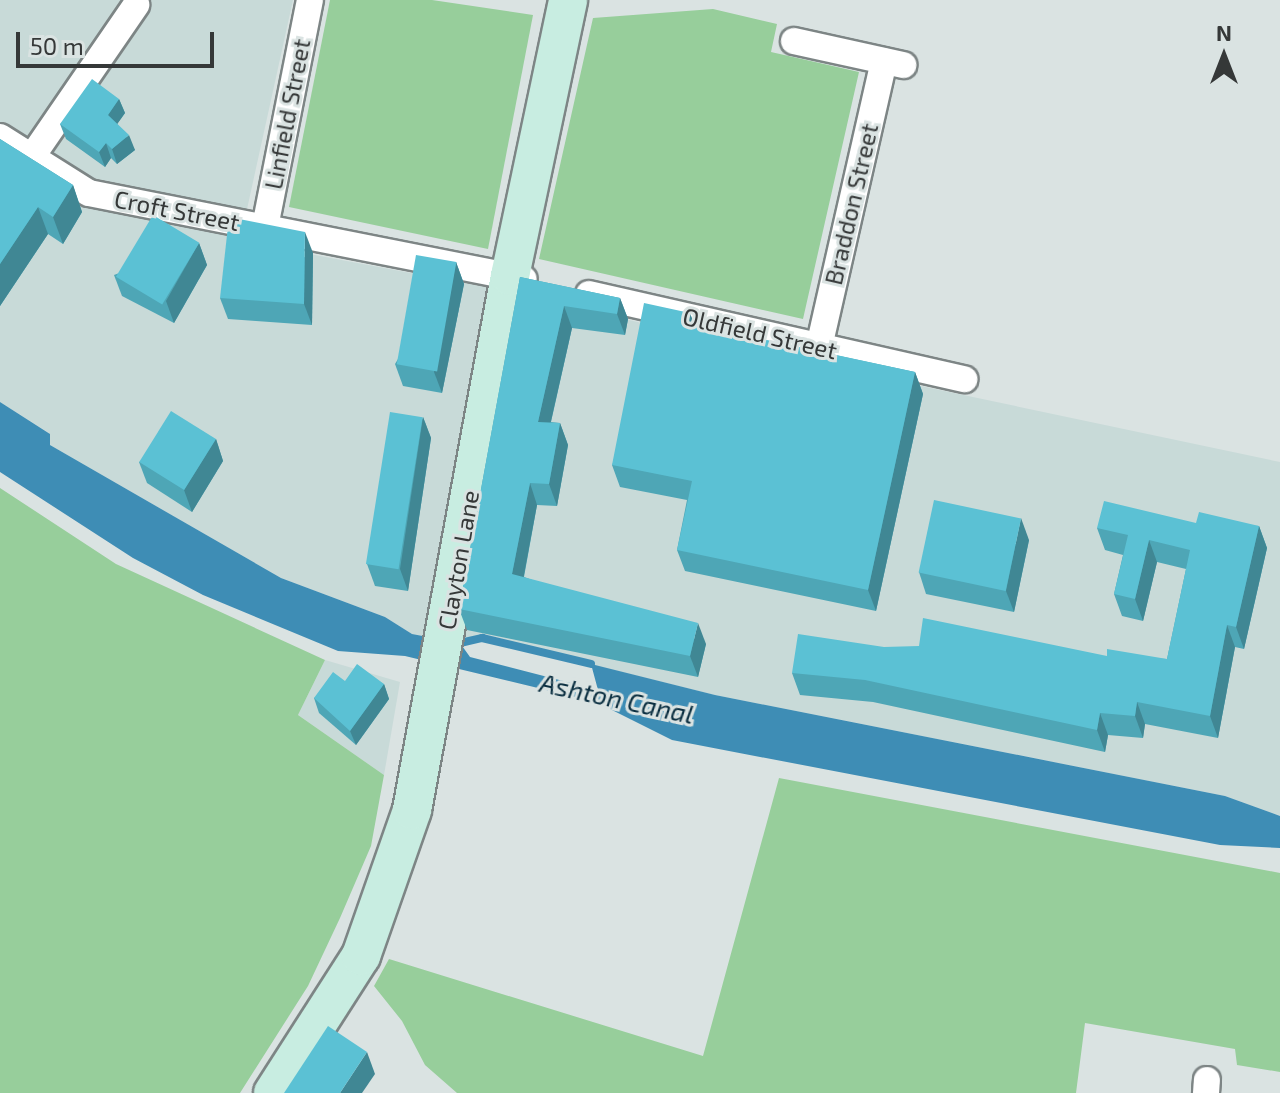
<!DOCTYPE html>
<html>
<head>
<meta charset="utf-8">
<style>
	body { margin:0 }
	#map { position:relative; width:1280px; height:1093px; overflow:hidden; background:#dae3e2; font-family:"Exo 2",sans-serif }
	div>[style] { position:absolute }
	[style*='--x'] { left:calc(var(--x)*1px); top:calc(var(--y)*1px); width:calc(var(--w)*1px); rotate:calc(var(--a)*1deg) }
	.built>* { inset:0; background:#c8dad8 }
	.green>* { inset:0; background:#97ce9b }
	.water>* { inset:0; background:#3e8db5 }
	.stream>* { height:8px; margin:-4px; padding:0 4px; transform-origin:4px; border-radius:4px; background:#3e8db5 }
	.roads { filter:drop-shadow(2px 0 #7d8585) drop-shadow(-2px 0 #7d8585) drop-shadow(0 2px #7d8585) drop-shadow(0 -2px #7d8585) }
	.street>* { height:26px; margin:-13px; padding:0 13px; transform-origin:13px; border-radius:13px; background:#fff }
	.secondary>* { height:38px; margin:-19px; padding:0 19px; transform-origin:19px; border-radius:19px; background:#c8ede1 }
	.wall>* { inset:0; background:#4ea6b6 }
	.shaded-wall>* { inset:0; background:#408794 }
	.building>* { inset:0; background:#5bc1d4; transform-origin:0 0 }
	span { translate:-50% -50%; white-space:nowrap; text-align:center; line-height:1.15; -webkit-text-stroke:6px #dae3e2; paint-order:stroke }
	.street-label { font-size:24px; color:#353838 }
	.water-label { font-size:26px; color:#0b2f41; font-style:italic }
	.north { position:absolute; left:1184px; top:16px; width:80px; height:80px; -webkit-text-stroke:6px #dae3e2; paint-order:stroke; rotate:0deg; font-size:22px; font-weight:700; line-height:32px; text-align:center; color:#353838 }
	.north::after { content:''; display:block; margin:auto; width:28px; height:36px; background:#353838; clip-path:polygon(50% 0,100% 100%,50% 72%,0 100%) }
	.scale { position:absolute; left:16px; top:32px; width:198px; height:36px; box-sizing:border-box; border:4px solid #353838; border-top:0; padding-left:10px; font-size:24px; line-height:28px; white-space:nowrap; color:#353838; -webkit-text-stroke:6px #dae3e2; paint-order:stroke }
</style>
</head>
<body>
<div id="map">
	<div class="built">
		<i style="clip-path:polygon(0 0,293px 0,240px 241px,491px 288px,840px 369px,1280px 462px,1280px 816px,1225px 796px,715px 695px,482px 638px,460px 643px,412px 634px,385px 617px,281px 578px,50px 445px,49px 433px,0 402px)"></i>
		<i style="clip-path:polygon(325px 660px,400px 682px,384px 775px,298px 715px)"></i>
	</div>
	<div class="green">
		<i style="clip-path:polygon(330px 0,432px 0,533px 15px,488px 249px,289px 207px)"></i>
		<i style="clip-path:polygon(713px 9px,777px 24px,771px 52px,859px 72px,803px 319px,539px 259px,593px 18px)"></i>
		<i style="clip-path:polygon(0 488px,116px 564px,325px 660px,298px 715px,384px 775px,371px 846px,340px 918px,308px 986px,240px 1093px,0 1093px)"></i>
		<i style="clip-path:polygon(779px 778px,1280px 873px,1280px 1072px,1237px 1065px,1235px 1049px,1085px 1023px,1076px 1093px,457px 1093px,425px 1065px,402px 1021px,374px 986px,389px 959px,703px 1056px)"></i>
	</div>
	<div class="water">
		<i style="clip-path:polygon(0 402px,50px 434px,50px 445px,281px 578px,385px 617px,412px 634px,460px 643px,470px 657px,598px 690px,591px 664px,715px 695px,1225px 796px,1280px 816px,1280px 848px,1220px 845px,672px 740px,596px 702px,405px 656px,338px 651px,203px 595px,133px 558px,0 472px)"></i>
	</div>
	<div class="stream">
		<i style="--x:460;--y:643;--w:23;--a:-13"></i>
		<i style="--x:482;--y:638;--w:112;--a:13.4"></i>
	</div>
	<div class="roads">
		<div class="street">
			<i style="--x:794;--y:41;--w:112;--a:12.4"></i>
			<i style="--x:0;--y:137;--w:105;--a:32.2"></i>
			<i style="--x:89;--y:193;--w:443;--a:11.2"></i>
			<i style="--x:31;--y:158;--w:186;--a:-55.5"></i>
			<i style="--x:265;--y:227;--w:231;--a:-78.8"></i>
			<i style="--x:589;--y:294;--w:385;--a:12.8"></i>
			<i style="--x:819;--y:347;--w:293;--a:-77.2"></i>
			<i style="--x:1206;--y:1093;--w:13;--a:-86"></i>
		</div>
		<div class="secondary">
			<i style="--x:273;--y:1093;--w:163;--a:-57.3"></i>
			<i style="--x:361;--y:956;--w:155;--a:-70.7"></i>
			<i style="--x:412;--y:810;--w:543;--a:-79.6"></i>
			<i style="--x:510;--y:276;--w:282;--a:-78.1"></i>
		</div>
	</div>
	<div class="wall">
		<i style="clip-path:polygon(119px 99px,125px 113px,117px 124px,135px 150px,117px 164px,111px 158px,105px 167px,66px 139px,60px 124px)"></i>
		<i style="clip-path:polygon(0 139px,73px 185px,82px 212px,63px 244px,48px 234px,0 306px)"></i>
		<i style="clip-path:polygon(199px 243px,207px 265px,174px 323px,122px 296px,114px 275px)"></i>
		<i style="clip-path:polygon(313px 253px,312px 325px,228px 319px,220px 298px)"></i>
		<i style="clip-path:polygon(456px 262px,464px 284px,442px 393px,403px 386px,395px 364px)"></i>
		<i style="clip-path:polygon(520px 277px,620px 298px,628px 319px,625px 335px,572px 328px,551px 422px,560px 423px,568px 445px,557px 506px,537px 505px,524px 577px,706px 644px,698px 677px,467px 630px,459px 609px)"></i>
		<i style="clip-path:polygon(690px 313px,694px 325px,915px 372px,923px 394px,876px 611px,685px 571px,677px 550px,687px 500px,620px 487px,612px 465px)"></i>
		<i style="clip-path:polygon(423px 417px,431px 438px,408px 591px,375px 586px,367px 564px)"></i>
		<i style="clip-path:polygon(216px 439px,223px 461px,192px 512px,147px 483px,139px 462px)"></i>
		<i style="clip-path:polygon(1196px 523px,1259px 526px,1267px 548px,1244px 649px,1235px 647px,1218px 738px,1145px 724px,1143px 738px,1108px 735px,1105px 752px,873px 702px,800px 695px,792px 673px,884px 647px,1167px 659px,1186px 569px,1157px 562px,1143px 621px,1122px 616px,1114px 594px,1123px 555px,1105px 550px,1097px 528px)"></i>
		<i style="clip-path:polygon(1029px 540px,1014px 612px,926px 594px,919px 572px)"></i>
		<i style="clip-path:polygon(345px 681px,384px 684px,389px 699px,356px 745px,319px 713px,314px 698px)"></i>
	</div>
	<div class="shaded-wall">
		<i style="clip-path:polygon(119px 99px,125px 113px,113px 130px,108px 115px)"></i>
		<i style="clip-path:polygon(129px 135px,135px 150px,117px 164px,112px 149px)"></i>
		<i style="clip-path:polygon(106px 143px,111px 158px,105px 167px,99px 152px)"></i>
		<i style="clip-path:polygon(73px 185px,82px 212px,63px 244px,53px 217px)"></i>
		<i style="clip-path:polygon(38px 207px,48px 234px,0 306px,0 264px)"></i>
		<i style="clip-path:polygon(305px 232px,313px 253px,312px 325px,304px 304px)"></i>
		<i style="clip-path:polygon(199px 243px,207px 265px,174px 323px,166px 301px)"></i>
		<i style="clip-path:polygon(456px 262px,464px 284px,442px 393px,434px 372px)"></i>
		<i style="clip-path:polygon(620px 298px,628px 319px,625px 335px,617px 314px)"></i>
		<i style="clip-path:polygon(564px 306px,572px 328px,546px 443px,538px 422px)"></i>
		<i style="clip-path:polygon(690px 313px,698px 335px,688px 323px)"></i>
		<i style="clip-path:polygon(915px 372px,923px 394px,876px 611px,868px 590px)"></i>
		<i style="clip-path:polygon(423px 417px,431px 438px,408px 591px,400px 569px)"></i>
		<i style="clip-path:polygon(560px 423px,568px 445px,557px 506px,549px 484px)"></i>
		<i style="clip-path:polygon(216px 439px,223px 461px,192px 512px,184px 490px)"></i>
		<i style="clip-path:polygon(530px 483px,537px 505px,520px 596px,512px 574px)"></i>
		<i style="clip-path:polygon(1021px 518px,1029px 540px,1014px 612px,1006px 591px)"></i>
		<i style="clip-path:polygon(1259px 526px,1267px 548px,1244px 649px,1236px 627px)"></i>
		<i style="clip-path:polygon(1149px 540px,1157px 562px,1143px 621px,1135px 599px)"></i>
		<i style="clip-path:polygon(698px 623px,706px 644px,698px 677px,690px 656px)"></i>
		<i style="clip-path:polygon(1227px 625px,1235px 647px,1218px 738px,1210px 716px)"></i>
		<i style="clip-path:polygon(384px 684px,389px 699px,356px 745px,350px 731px)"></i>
		<i style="clip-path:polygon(1137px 702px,1145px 724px,1143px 738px,1135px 716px)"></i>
		<i style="clip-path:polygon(1100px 713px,1108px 735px,1105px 752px,1097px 730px)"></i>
		<i style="clip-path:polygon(367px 1052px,375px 1074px,362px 1093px,340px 1093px)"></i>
	</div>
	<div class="building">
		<i style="clip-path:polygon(92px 79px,119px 99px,108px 115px,129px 135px,112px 149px,106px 143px,99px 152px,60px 124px)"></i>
		<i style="clip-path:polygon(0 139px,73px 185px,53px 217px,38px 207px,0 264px)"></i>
		<i style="left:153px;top:215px;width:54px;height:72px;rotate:31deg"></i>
		<i style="clip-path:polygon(229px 217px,305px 232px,304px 304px,220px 298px)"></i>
		<i style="left:416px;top:255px;width:41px;height:111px;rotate:10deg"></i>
		<i style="clip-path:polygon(520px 277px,620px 298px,617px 314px,564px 306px,538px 422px,560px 423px,549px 484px,530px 483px,512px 574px,698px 623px,690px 656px,459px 609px)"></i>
		<i style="clip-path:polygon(644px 303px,690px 313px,688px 323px,915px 372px,868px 590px,677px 550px,692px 481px,612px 465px)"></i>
		<i style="left:171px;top:411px;width:53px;height:60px;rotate:32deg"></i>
		<i style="left:390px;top:412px;width:33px;height:154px;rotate:9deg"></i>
		<i style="left:934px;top:500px;width:89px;height:74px;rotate:12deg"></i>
		<i style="clip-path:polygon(1104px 501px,1196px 523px,1199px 512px,1259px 526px,1236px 627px,1227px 625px,1210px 716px,1137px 702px,1135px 716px,1100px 713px,1097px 730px,865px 680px,792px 673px,798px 634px,884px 647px,919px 646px,923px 618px,1107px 656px,1107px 649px,1167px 659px,1190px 550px,1149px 540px,1135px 599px,1114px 594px,1128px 535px,1097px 528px)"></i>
		<i style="clip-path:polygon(357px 664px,384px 684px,350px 731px,314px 698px,333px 672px,345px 681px)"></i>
		<i style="clip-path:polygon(328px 1026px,367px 1052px,340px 1093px,284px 1093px)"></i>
	</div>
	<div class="street-label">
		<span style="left:287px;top:114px;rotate:-79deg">Linfield Street</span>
		<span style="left:851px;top:204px;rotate:-77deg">Braddon Street</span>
		<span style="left:177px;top:210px;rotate:11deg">Croft Street</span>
		<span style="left:760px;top:333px;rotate:13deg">Oldfield Street</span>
		<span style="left:458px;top:560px;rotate:-80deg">Clayton Lane</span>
	</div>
	<div class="water-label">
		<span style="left:617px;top:698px;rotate:12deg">Ashton Canal</span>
	</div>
	<div class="north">N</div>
	<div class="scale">50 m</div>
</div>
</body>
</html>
